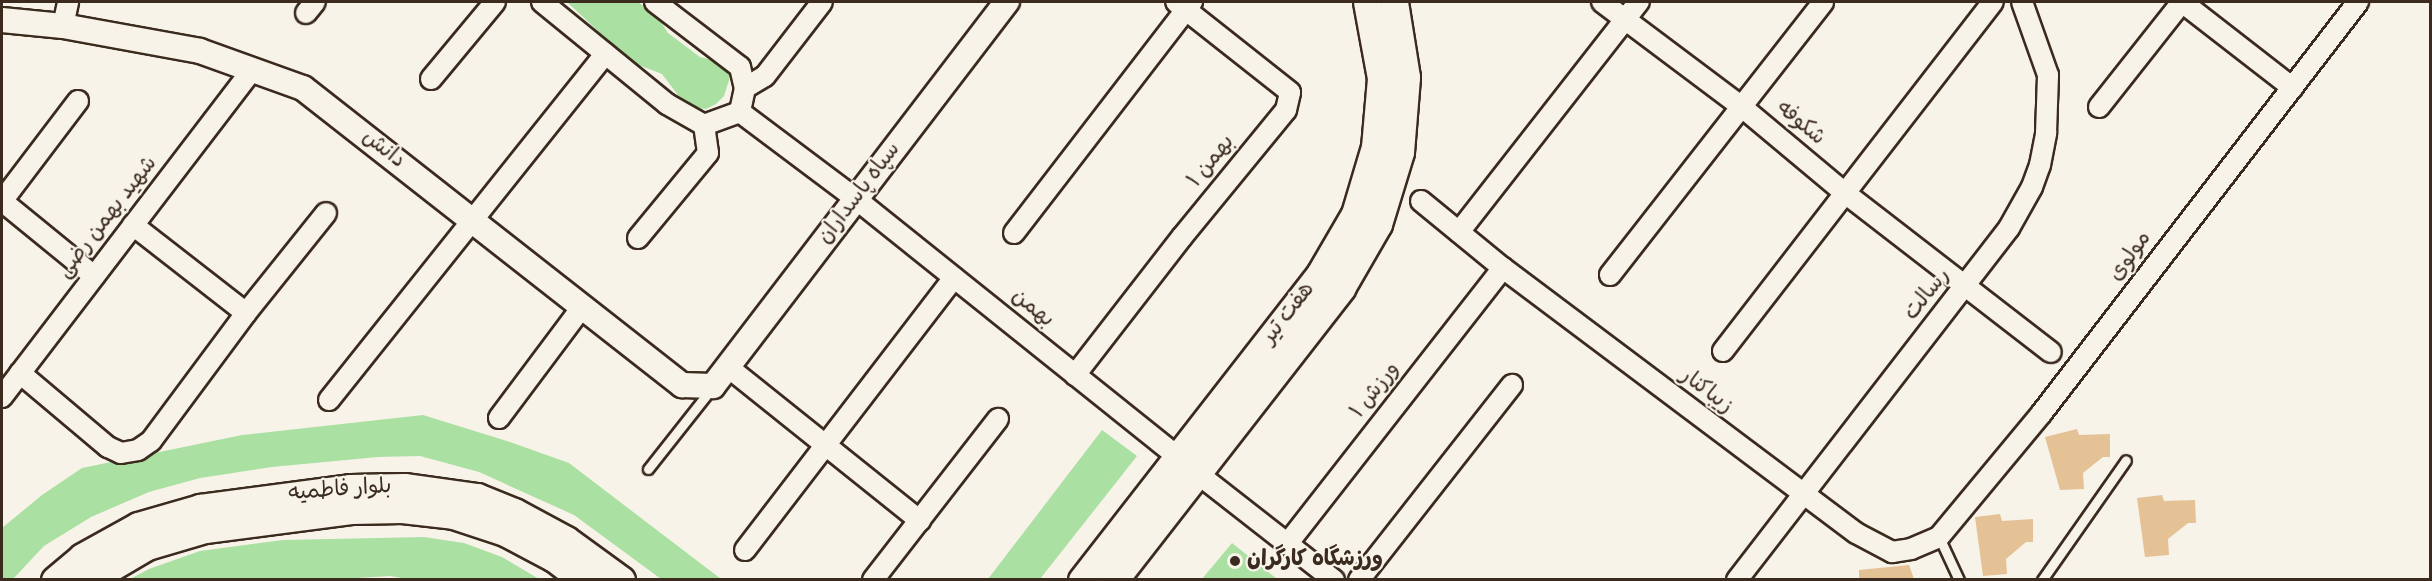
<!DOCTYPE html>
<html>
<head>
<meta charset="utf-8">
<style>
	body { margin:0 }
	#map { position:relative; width:2432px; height:581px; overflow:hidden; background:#f7f3e8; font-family:Dekko,"Playpen Sans Arabic",sans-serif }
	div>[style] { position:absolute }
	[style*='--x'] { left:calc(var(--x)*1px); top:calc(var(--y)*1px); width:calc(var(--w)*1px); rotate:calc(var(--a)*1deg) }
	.green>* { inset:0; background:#abe0a3 }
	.building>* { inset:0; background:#e5c296 }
	.roads { filter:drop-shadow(2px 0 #3b2a1e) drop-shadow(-2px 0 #3b2a1e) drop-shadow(0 2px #3b2a1e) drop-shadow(0 -2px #3b2a1e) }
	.service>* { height:9px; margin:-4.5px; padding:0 4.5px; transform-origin:4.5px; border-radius:4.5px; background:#f7f3e8 }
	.minor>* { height:20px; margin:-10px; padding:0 10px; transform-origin:10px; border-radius:10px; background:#f7f3e8 }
	.tertiary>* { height:24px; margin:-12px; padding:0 12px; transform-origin:12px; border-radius:12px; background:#f7f3e8 }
	.secondary>* { height:27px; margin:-13.5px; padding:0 13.5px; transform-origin:13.5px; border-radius:13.5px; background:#f7f3e8 }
	.dots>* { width:16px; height:16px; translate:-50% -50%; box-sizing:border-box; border:3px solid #f7f3e8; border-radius:50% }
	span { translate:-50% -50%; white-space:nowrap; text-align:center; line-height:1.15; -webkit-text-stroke:4.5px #f7f3e8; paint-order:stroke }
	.street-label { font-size:22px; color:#3b2a1e }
	.poi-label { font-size:22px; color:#3b2a1e; font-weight:700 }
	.left { translate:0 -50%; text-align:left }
	.frame { position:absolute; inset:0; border:3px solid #3b2a1e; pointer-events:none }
</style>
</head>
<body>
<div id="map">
	<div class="green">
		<i style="clip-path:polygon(567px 2px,638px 2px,657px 16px,668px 33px,700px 57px,721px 62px,731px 74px,724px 96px,716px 104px,706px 109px,687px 107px,662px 74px,631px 62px)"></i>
		<i style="clip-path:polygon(423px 415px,510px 442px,569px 463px,721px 579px,661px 579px,574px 515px,479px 472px,420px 456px,378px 457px,272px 467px,200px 478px,149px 492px,91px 517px,44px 546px,13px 579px,2px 579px,2px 528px,42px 495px,82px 468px,242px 435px)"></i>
		<i style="clip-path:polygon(1102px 430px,1137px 456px,1040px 579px,988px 579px)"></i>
		<i style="clip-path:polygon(424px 537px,464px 543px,502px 557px,539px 579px,414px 580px,390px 576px,323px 580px,130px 579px,149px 569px,200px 551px,283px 540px)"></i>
		<i style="clip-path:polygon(1232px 543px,1277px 579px,1202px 579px)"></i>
	</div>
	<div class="building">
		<i style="clip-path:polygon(2077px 429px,2079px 435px,2110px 434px,2110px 457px,2103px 457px,2083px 473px,2084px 489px,2060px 490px,2045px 437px)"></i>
		<i style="clip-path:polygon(2162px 495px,2164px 501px,2195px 500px,2196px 523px,2188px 523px,2168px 539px,2169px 555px,2145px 557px,2137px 498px)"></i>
		<i style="clip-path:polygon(2000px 514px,2002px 521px,2033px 519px,2033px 542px,2026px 542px,2006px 559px,2007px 574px,1983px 576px,1975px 517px)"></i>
		<i style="clip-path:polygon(1909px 565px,1914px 579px,1859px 579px,1859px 570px)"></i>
	</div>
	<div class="roads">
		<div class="service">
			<i style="--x:648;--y:469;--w:103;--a:-51.7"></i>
			<i style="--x:1939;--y:537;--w:47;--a:65.1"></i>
			<i style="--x:2042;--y:580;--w:146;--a:-55"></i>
		</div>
		<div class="minor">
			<i style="--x:542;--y:2;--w:161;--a:39.2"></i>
			<i style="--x:667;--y:104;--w:43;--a:29.6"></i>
			<i style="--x:704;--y:125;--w:38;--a:-20"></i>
			<i style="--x:655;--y:2;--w:107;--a:37.4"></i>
			<i style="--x:740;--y:67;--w:22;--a:77"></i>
			<i style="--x:745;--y:88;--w:25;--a:102"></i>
			<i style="--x:1602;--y:2;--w:175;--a:36.9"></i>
			<i style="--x:1742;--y:107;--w:134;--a:39.9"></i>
			<i style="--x:1845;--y:193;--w:260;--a:37.7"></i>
			<i style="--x:2182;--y:2;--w:140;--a:37.8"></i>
			<i style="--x:306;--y:13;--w:14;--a:-51"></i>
			<i style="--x:63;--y:26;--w:25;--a:-78"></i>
			<i style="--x:431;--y:79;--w:100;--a:-50.3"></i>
			<i style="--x:745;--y:88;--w:23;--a:-31"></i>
			<i style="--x:765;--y:76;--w:93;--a:-52.4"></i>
			<i style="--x:78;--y:101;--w:126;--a:127.2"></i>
			<i style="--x:2;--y:201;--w:119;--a:39.2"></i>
			<i style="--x:2099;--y:107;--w:134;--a:-51.7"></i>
			<i style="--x:740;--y:112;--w:145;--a:36.9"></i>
			<i style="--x:856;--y:199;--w:413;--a:38.7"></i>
			<i style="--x:1421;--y:201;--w:106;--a:39.3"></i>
			<i style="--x:1503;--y:268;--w:441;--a:36.9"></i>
			<i style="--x:1856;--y:533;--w:41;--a:27.8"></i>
			<i style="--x:1892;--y:552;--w:19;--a:-9"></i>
			<i style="--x:1911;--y:549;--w:30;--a:-23"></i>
			<i style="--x:1939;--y:537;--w:160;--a:-50.3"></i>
			<i style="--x:2041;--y:414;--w:520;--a:-52.42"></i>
			<i style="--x:133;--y:225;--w:143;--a:37.9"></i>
			<i style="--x:1459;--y:232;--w:292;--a:-52"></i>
			<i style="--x:1014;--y:233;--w:292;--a:-52.4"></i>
			<i style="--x:638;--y:238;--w:110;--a:-50.5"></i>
			<i style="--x:708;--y:153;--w:28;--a:-98"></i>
			<i style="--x:1610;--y:275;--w:346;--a:-52"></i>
			<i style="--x:1723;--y:351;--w:441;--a:-52.3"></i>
			<i style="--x:728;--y:367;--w:246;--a:38.7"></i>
			<i style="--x:20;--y:373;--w:115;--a:40.1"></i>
			<i style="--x:108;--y:447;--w:14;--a:25"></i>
			<i style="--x:121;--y:453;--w:17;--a:-10"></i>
			<i style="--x:138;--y:450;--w:16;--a:-35"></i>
			<i style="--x:151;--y:441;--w:159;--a:-53.4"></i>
			<i style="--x:246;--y:313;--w:128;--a:-51.3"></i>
			<i style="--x:1075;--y:375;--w:175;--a:-52.2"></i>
			<i style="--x:1182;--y:237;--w:164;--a:-50.7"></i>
			<i style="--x:1286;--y:110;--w:18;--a:-77"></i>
			<i style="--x:1290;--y:92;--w:145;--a:-141.7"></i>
			<i style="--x:2;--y:397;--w:413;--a:-52.6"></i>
			<i style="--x:329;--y:400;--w:443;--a:-51.4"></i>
			<i style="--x:499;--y:418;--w:139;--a:-53.2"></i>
			<i style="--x:1197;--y:473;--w:174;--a:38"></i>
			<i style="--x:1288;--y:543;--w:349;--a:-52"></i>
			<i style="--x:745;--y:550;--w:343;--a:-52.5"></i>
			<i style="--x:873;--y:580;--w:204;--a:-52.2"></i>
			<i style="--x:1359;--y:580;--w:248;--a:-51.9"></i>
			<i style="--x:1737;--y:580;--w:445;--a:-52.3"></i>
			<i style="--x:2009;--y:228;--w:47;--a:-60.7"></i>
			<i style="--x:2032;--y:187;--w:23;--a:-70"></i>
			<i style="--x:2040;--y:165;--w:33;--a:-79"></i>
			<i style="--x:2046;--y:133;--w:58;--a:-88"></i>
			<i style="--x:2048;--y:75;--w:77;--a:-109.6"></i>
		</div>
		<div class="tertiary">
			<i style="--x:2;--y:20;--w:61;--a:5.6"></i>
			<i style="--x:63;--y:26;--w:139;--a:10.3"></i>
			<i style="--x:200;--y:51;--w:109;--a:19.8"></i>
			<i style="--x:303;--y:88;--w:482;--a:38.1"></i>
			<i style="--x:682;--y:385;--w:31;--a:2"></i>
			<i style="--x:713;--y:386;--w:484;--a:-52.6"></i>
		</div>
		<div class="secondary">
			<i style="--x:55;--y:580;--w:35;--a:-40"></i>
			<i style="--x:82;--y:557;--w:64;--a:-29"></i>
			<i style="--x:138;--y:526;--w:65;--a:-16.2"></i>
			<i style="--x:200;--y:508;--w:151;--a:-7.6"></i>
			<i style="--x:350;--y:488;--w:54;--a:-1.1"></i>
			<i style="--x:404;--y:487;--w:74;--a:7.8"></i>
			<i style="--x:477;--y:497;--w:40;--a:22"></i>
			<i style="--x:514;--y:512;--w:59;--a:28.3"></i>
			<i style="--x:566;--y:540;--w:68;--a:36"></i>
			<i style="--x:89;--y:580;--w:67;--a:-30.4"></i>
			<i style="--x:147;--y:546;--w:60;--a:-16.3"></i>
			<i style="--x:205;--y:529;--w:147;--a:-7.4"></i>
			<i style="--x:351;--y:510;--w:51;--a:-1.1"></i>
			<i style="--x:402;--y:509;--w:51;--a:6.7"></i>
			<i style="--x:453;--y:515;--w:55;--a:18.1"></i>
			<i style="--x:505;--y:532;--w:55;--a:28"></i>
			<i style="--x:554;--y:558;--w:36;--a:37"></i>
			<i style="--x:1082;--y:580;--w:388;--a:-52.1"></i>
			<i style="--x:1320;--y:274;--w:69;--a:-59.7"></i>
			<i style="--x:1355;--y:214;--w:70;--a:-73.4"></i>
			<i style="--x:1375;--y:147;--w:69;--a:-85"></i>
			<i style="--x:1381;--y:78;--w:77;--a:-100.4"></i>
			<i style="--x:1114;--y:580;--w:370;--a:-52.1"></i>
			<i style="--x:1341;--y:288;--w:74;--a:-60"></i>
			<i style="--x:1378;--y:224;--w:75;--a:-73"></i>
			<i style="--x:1400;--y:152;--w:75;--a:-85.4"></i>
			<i style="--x:1406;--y:77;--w:76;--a:-99.1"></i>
		</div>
	</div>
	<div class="dots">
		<i style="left:1235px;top:561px;background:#3b2a1e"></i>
	</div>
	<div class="street-label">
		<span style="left:1800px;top:124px;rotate:40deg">شکوفه</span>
		<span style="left:383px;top:150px;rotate:38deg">دانش</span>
		<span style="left:1212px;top:162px;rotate:-51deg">بهمن ۱</span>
		<span style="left:860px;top:194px;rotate:-53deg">سپاه پاسداران</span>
		<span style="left:108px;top:218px;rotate:-52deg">شهید بهمن رضی</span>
		<span style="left:2131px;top:257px;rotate:-54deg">مولوی</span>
		<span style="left:1928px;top:295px;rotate:-52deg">رسالت</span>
		<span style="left:1032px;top:309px;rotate:39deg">بهمن</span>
		<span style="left:1289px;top:314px;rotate:-52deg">هفت تیر</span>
		<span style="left:1376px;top:391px;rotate:-52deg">ورزش ۱</span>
		<span style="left:1706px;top:392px;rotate:37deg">زیباکنار</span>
		<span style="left:340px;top:491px;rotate:-4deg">بلوار فاطمیه</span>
	</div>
	<div class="poi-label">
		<span class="left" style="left:1247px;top:561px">ورزشگاه کارگران</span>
	</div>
	<div class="frame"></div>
</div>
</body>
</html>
